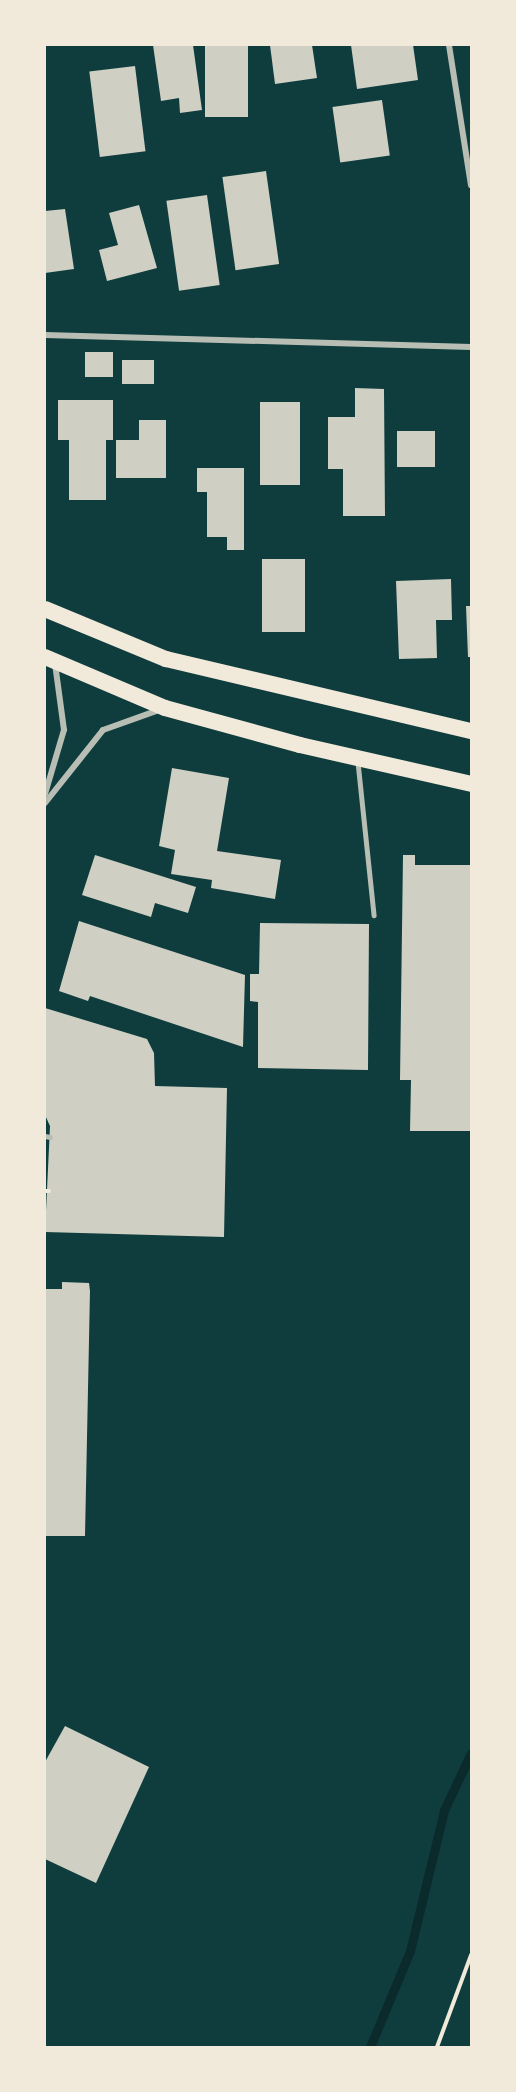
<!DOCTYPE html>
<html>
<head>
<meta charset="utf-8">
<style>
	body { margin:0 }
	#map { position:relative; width:516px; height:2092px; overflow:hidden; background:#0f3d3e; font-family:Inter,sans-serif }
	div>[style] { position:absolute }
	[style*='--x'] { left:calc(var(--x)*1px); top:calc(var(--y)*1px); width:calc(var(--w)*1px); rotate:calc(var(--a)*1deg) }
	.stream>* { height:9px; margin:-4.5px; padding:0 4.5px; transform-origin:4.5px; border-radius:4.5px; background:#0a2a2b }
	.building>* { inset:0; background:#cfcfc3; transform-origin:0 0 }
	.path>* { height:4px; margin:-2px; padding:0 2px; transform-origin:2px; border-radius:2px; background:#f1e9da }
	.service>* { height:4.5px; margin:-2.25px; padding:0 2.25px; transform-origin:2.25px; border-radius:2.25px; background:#b8beb3 }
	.minor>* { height:6px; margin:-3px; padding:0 3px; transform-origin:3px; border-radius:3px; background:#b8beb3 }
	.trunk>* { height:16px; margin:-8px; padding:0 8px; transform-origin:8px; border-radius:8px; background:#f1e9da }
	span { translate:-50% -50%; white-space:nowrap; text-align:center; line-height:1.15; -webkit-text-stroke:4.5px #f1e9da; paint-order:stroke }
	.frame { position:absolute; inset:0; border:46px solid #f1e9da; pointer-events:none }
</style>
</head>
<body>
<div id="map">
	<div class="stream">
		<i style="--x:370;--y:2047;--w:104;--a:-67.4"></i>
		<i style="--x:410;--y:1951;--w:145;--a:-76.4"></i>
		<i style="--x:444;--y:1810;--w:63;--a:-64.7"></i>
	</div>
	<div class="building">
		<i style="clip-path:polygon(153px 45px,193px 45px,202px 110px,180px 113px,179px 98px,161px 101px)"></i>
		<i style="left:205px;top:45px;width:43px;height:72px"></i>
		<i style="clip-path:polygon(270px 45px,312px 45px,317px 78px,275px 84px)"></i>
		<i style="clip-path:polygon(351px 45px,413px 45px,418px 80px,357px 89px)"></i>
		<i style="left:135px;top:66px;width:86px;height:46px;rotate:83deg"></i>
		<i style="left:382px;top:100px;width:56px;height:50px;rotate:82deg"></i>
		<i style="left:266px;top:171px;width:94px;height:44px;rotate:82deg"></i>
		<i style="left:207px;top:195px;width:91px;height:41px;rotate:82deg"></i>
		<i style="clip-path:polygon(139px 205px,157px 268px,107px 281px,99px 250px,118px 245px,109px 213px)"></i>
		<i style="clip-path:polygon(65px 209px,74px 269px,45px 273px,45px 211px)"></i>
		<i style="left:85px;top:352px;width:28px;height:25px"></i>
		<i style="left:122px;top:360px;width:32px;height:24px"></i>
		<i style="clip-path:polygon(355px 388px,384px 389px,385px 516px,343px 516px,343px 469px,328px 469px,328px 417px,355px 417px)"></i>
		<i style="clip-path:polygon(58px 400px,113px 400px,113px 440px,106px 440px,106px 500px,69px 500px,69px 440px,58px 440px)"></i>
		<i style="left:260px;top:402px;width:40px;height:83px"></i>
		<i style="clip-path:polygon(139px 420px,166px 420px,166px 478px,116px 478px,116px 440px,139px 440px)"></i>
		<i style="left:397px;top:431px;width:38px;height:36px"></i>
		<i style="clip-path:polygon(197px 468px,244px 468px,244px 550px,227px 550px,227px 537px,207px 537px,207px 492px,197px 492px)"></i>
		<i style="left:262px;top:559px;width:43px;height:73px"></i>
		<i style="clip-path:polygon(451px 579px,452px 620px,436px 620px,437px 658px,399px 659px,396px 581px)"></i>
		<i style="clip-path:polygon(466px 606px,471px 606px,471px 657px,468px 657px)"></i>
		<i style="clip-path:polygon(172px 768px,229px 778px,217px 851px,281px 860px,275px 899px,211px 888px,212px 880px,171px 874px,175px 850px,159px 846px)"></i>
		<i style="clip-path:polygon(95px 855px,196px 887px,188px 913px,155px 903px,151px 917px,82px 895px)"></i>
		<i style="clip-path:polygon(403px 855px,415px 855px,415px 865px,471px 865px,471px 1131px,410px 1131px,411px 1080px,400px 1080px)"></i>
		<i style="clip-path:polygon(79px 921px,245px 975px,243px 1047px,90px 996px,88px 1001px,59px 991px)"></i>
		<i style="clip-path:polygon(260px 923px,369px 924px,368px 1070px,258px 1068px,258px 1002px,250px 1001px,250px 974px,259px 974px)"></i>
		<i style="clip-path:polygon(45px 1008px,147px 1039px,154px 1053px,155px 1086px,227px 1088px,224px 1237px,45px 1232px,50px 1126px,45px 1115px)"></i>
		<i style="clip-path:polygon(62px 1282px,89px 1283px,90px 1291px,85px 1536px,45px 1536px,45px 1289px,62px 1289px)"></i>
		<i style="clip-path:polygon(65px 1726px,149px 1767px,96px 1883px,45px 1859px,45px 1762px)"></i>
	</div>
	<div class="path">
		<i style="--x:45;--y:1191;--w:4;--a:0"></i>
		<i style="--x:437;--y:2047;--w:98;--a:-69.7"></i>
	</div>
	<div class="service">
		<i style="--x:358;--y:762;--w:154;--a:84"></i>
		<i style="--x:45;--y:1136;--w:5;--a:11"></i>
	</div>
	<div class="minor">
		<i style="--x:449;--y:45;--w:142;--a:81.1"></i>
		<i style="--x:45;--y:335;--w:426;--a:1.6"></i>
		<i style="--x:45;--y:794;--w:67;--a:-73.5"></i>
		<i style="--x:64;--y:730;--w:68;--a:-97.7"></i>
		<i style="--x:45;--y:803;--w:93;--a:-51.5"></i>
		<i style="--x:103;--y:730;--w:59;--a:-19.7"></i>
	</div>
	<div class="trunk">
		<i style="--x:45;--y:609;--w:131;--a:22.5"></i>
		<i style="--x:166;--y:659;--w:313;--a:13.3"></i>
		<i style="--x:45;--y:657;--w:130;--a:23"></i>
		<i style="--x:165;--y:708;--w:140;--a:15.3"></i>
		<i style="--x:300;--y:745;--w:175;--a:12.8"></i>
	</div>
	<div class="frame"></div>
</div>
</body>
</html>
